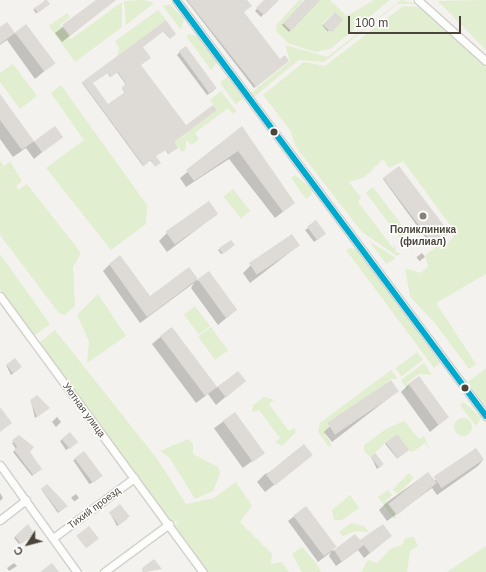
<!DOCTYPE html>
<html>
<head>
<meta charset="utf-8">
<style>
	body { margin:0 }
	#map { position:relative; width:486px; height:572px; overflow:hidden; background:#f4f2ee; font-family:Helvetica,sans-serif }
	div>[style] { position:absolute }
	[style*='--x'] { left:calc(var(--x)*1px); top:calc(var(--y)*1px); width:calc(var(--w)*1px); rotate:calc(var(--a)*1deg) }
	.green>* { inset:0; background:#e1eecf; transform-origin:0 0 }
	.round { border-radius:50% }
	.shadow>* { inset:0; background:#0003; transform-origin:0 0 }
	.building>* { inset:0; background:#dedbd6; transform-origin:0 0 }
	.roads { filter:drop-shadow(1px 0 #d2d0cb) drop-shadow(-1px 0 #d2d0cb) drop-shadow(0 1px #d2d0cb) drop-shadow(0 -1px #d2d0cb) }
	.minor>* { height:7px; margin:-3.5px; padding:0 3.5px; transform-origin:3.5px; border-radius:3.5px; background:#fdfdfc }
	.bus-1>* { height:6px; margin:-3px; padding:0 3px; transform-origin:3px; border-radius:3px; background:#00a9ce }
	.dots>* { width:11px; height:11px; translate:-50% -50%; box-sizing:border-box; border:2px solid #fff; border-radius:50% }
	span { translate:-50% -50%; white-space:nowrap; text-align:center; line-height:1.15; -webkit-text-stroke:3px #fff; paint-order:stroke }
	.poi-label { font-size:10px; color:#4b4439; font-weight:700 }
	.street-label { font-size:10px; color:#4b4439 }
	.north { position:absolute; left:8px; top:524px; width:40px; height:40px; -webkit-text-stroke:3px #fff; paint-order:stroke; rotate:234deg; font-size:11px; font-weight:700; line-height:16px; text-align:center; color:#4b4439 }
	.north::after { content:''; display:block; margin:auto; width:14px; height:18px; background:#4b4439; clip-path:polygon(50% 0,100% 100%,50% 72%,0 100%) }
	.scale { position:absolute; left:348px; top:16px; width:113px; height:18px; box-sizing:border-box; border:2px solid #4b4439; border-top:0; padding-left:5px; font-size:12px; line-height:14px; white-space:nowrap; color:#4b4439; -webkit-text-stroke:3px #fff; paint-order:stroke }
</style>
</head>
<body>
<div id="map">
	<div class="green">
		<i style="clip-path:polygon(144px 0,154px 3px,126px 25px,124px 1px)"></i>
		<i style="clip-path:polygon(evenodd,299px 0,304px 1px,283px 23px,291px 31px,317px 0,330px 0,347px 16px,374px 0,390px 0,330px 49px,315px 52px,288px 43px,276px 31px,277px 24px,299px 0,335px 12px,343px 19px,330px 32px,322px 24px,335px 12px)"></i>
		<i style="clip-path:polygon(401px 0,418px 4px,397px 4px,324px 62px,299px 60px,254px 97px,251px 93px,290px 61px,285px 45px,327px 57px)"></i>
		<i style="clip-path:polygon(486px 0,486px 50px,438px 1px)"></i>
		<i style="clip-path:polygon(122px 2px,122px 27px,75px 62px,49px 26px,67px 13px,70px 17px,60px 25px,71px 39px)"></i>
		<i style="clip-path:polygon(170px 4px,184px 19px,181px 30px,163px 6px)"></i>
		<i style="clip-path:polygon(403px 6px,422px 7px,486px 67px,486px 274px,436px 303px,476px 364px,469px 369px,434px 322px,410px 297px,405px 268px,420px 273px,428px 267px,425px 255px,442px 243px,445px 247px,456px 233px,403px 161px,389px 168px,383px 159px,365px 177px,349px 182px,361px 198px,358px 202px,393px 248px,396px 246px,395px 252px,401px 253px,397px 256px,362px 232px,296px 147px,290px 130px,263px 95px,304px 62px,325px 66px)"></i>
		<i style="clip-path:polygon(158px 10px,166px 20px,117px 56px,119px 48px,115px 41px)"></i>
		<i style="clip-path:polygon(189px 34px,197px 36px,217px 63px,211px 70px,186px 36px)"></i>
		<i style="clip-path:polygon(13px 64px,37px 96px,20px 109px,0 82px,0 73px)"></i>
		<i style="left:227px;top:77px;width:27px;height:9px;rotate:54deg"></i>
		<i style="clip-path:polygon(61px 85px,147px 205px,146px 224px,111px 250px,46px 168px,84px 140px,51px 93px)"></i>
		<i style="clip-path:polygon(221px 91px,236px 111px,233px 114px,228px 108px,195px 133px,199px 139px,192px 145px,186px 140px,186px 149px,182px 152px,174px 142px,217px 110px,210px 100px)"></i>
		<i style="clip-path:polygon(0 160px,4px 166px,10px 161px,22px 181px,16px 186px,18px 190px,27px 184px,81px 253px,73px 267px,75px 306px,64px 315px,58px 312px,0 235px)"></i>
		<i style="clip-path:polygon(295px 175px,311px 188px,312px 194px,306px 199px,291px 178px)"></i>
		<i style="left:373px;top:187px;width:67px;height:9px;rotate:53deg"></i>
		<i style="left:233px;top:189px;width:28px;height:12px;rotate:52deg"></i>
		<i style="clip-path:polygon(369px 241px,396px 258px,386px 264px)"></i>
		<i style="clip-path:polygon(350px 248px,356px 249px,440px 363px,434px 368px,346px 250px)"></i>
		<i style="clip-path:polygon(0 254px,50px 324px,34px 336px,0 289px)"></i>
		<i style="clip-path:polygon(98px 294px,126px 336px,87px 363px,89px 341px,77px 315px)"></i>
		<i style="left:195px;top:306px;width:25px;height:14px;rotate:53deg"></i>
		<i style="left:211px;top:327px;width:29px;height:16px;rotate:54deg"></i>
		<i style="clip-path:polygon(55px 330px,158px 460px,186px 504px,214px 498px,236px 482px,252px 506px,240px 522px,272px 554px,271px 564px,282px 562px,289px 572px,200px 572px,170px 531px,178px 522px,169px 520px,39px 343px)"></i>
		<i style="left:417px;top:352px;width:10px;height:27px;rotate:53deg"></i>
		<i style="clip-path:polygon(424px 363px,432px 375px,419px 374px,407px 383px,409px 392px,401px 380px)"></i>
		<i style="clip-path:polygon(486px 368px,486px 408px,468px 382px)"></i>
		<i style="clip-path:polygon(391px 370px,398px 379px,391px 379px,329px 425px,325px 434px,332px 445px,329px 447px,318px 432px,320px 423px)"></i>
		<i style="clip-path:polygon(264px 397px,274px 400px,269px 404px,289px 431px,294px 428px,296px 432px,282px 446px,275px 442px,280px 438px,259px 410px,252px 412px,253px 405px)"></i>
		<i style="clip-path:polygon(464px 402px,481px 418px,476px 426px,460px 405px)"></i>
		<i class="round" style="left:454px;top:418px;width:18px;height:18px"></i>
		<i style="clip-path:polygon(404px 421px,419px 439px,424px 436px,430px 450px,425px 443px,413px 452px,409px 451px,396px 434px,370px 457px,364px 451px,364px 445px,386px 429px)"></i>
		<i style="clip-path:polygon(188px 439px,193px 444px,193px 454px,218px 467px,220px 474px,213px 491px,195px 499px,169px 457px,160px 451px)"></i>
		<i style="left:409px;top:473px;width:7px;height:23px;rotate:45deg"></i>
		<i style="clip-path:polygon(388px 490px,392px 495px,385px 501px,397px 517px,394px 519px,378px 497px)"></i>
		<i style="clip-path:polygon(350px 495px,359px 508px,342px 520px,334px 520px,332px 510px)"></i>
		<i style="clip-path:polygon(351px 523px,364px 526px,369px 532px,355px 531px,343px 536px,339px 532px)"></i>
		<i style="clip-path:polygon(414px 537px,418px 546px,410px 551px,407px 572px,361px 572px,368px 560px,377px 563px,390px 549px,402px 545px,405px 538px)"></i>
		<i style="clip-path:polygon(486px 546px,486px 572px,447px 572px)"></i>
		<i style="clip-path:polygon(302px 547px,316px 563px,321px 572px,302px 572px,292px 554px)"></i>
	</div>
	<div class="shadow">
		<i style="left:46px;top:0;width:5px;height:16px;rotate:53deg"></i>
		<i style="clip-path:polygon(98px 0,114px 0,62px 42px,55px 33px)"></i>
		<i style="clip-path:polygon(186px 0,245px 0,243px 12px,280px 60px,288px 61px,254px 88px)"></i>
		<i style="clip-path:polygon(265px 0,277px 0,261px 17px,255px 11px)"></i>
		<i style="clip-path:polygon(306px 0,318px 2px,289px 32px,282px 25px)"></i>
		<i style="left:335px;top:13px;width:8px;height:18px;rotate:45deg"></i>
		<i style="clip-path:polygon(evenodd,166px 22px,175px 34px,169px 38px,163px 31px,142px 47px,140px 65px,177px 148px,168px 154px,165px 149px,155px 156px,159px 163px,155px 166px,150px 160px,143px 166px,82px 83px,166px 22px,107px 72px,110px 77px,117px 72px,126px 85px,122px 88px,125px 93px,108px 105px,92px 83px,107px 72px)"></i>
		<i style="clip-path:polygon(7px 23px,15px 34px,26px 26px,54px 63px,35px 79px,7px 40px,0 45px,0 29px)"></i>
		<i style="clip-path:polygon(180px 52px,216px 88px,213px 91px,207px 95px,177px 55px)"></i>
		<i style="clip-path:polygon(0 96px,34px 142px,55px 127px,61px 136px,34px 159px,26px 148px,13px 157px,0 139px)"></i>
		<i style="clip-path:polygon(242px 127px,294px 203px,275px 218px,229px 159px,186px 187px,180px 178px)"></i>
		<i style="left:399px;top:167px;width:82px;height:20px;rotate:54deg"></i>
		<i style="clip-path:polygon(217px 214px,167px 252px,159px 241px,167px 233px)"></i>
		<i style="clip-path:polygon(308px 228px,322px 236px,314px 242px,305px 230px)"></i>
		<i style="clip-path:polygon(298px 246px,250px 283px,243px 273px,251px 265px)"></i>
		<i style="clip-path:polygon(232px 247px,221px 254px,218px 250px,220px 249px)"></i>
		<i style="left:422px;top:253px;width:5px;height:7px;rotate:53deg"></i>
		<i style="clip-path:polygon(110px 264px,150px 297px,189px 269px,198px 281px,208px 273px,236px 310px,218px 325px,191px 288px,194px 283px,140px 323px,103px 271px)"></i>
		<i style="clip-path:polygon(171px 328px,216px 388px,238px 372px,244px 381px,216px 405px,208px 394px,196px 403px,152px 344px)"></i>
		<i style="clip-path:polygon(6px 365px,19px 369px,11px 375px)"></i>
		<i style="clip-path:polygon(409px 384px,448px 417px,430px 432px,401px 392px)"></i>
		<i style="clip-path:polygon(398px 391px,332px 442px,324px 432px,330px 426px)"></i>
		<i style="clip-path:polygon(31px 401px,48px 409px,35px 418px)"></i>
		<i style="left:235px;top:413px;width:49px;height:26px;rotate:54deg"></i>
		<i style="clip-path:polygon(57px 417px,61px 422px,56px 427px,52px 422px)"></i>
		<i style="clip-path:polygon(70px 433px,75px 444px,66px 450px,60px 441px)"></i>
		<i style="left:396px;top:435px;width:19px;height:14px;rotate:51deg"></i>
		<i style="clip-path:polygon(19px 437px,32px 447px,28px 451px,40px 470px,32px 476px,13px 452px,16px 449px,12px 443px)"></i>
		<i style="clip-path:polygon(475px 450px,483px 460px,478px 466px,437px 495px,432px 488px,387px 521px,379px 510px,387px 502px,428px 473px,434px 481px)"></i>
		<i style="left:84px;top:453px;width:29px;height:13px;rotate:56deg"></i>
		<i style="clip-path:polygon(312px 455px,265px 492px,257px 482px,265px 474px)"></i>
		<i style="clip-path:polygon(371px 457px,381px 466px,377px 469px)"></i>
		<i style="clip-path:polygon(41px 489px,67px 506px,58px 513px)"></i>
		<i style="clip-path:polygon(0 493px,3px 498px,0 501px)"></i>
		<i style="left:76px;top:494px;width:5px;height:6px;rotate:53deg"></i>
		<i style="clip-path:polygon(306px 507px,333px 551px,355px 535px,360px 542px,391px 536px,364px 558px,358px 550px,336px 566px,329px 556px,331px 552px,318px 562px,288px 521px)"></i>
		<i style="clip-path:polygon(110px 513px,127px 519px,117px 526px)"></i>
		<i style="clip-path:polygon(27px 526px,32px 535px,19px 544px,14px 538px)"></i>
		<i style="clip-path:polygon(154px 561px,160px 569px,144px 572px,142px 570px)"></i>
		<i style="clip-path:polygon(14px 563px,17px 566px,9px 571px,7px 568px)"></i>
	</div>
	<div class="building">
		<i style="clip-path:polygon(47px 0,50px 4px,38px 13px,34px 8px)"></i>
		<i style="clip-path:polygon(96px 0,116px 0,70px 36px,62px 25px)"></i>
		<i style="clip-path:polygon(187px 0,247px 0,252px 6px,244px 12px,280px 59px,285px 55px,289px 61px,256px 87px)"></i>
		<i style="clip-path:polygon(264px 0,279px 0,264px 15px,256px 8px)"></i>
		<i style="clip-path:polygon(305px 0,320px 0,291px 31px,283px 23px)"></i>
		<i style="left:335px;top:12px;width:11px;height:18px;rotate:41deg"></i>
		<i style="clip-path:polygon(evenodd,166px 20px,176px 34px,170px 39px,164px 31px,143px 47px,151px 58px,141px 65px,186px 125px,213px 105px,217px 110px,174px 142px,178px 148px,169px 154px,166px 150px,156px 156px,161px 163px,155px 167px,151px 160px,144px 166px,82px 82px,166px 20px,118px 72px,126px 84px,122px 87px,125px 92px,108px 104px,93px 83px,108px 73px,111px 77px,118px 72px)"></i>
		<i style="clip-path:polygon(7px 22px,15px 33px,0 44px,0 27px)"></i>
		<i style="left:26px;top:24px;width:49px;height:14px;rotate:53deg"></i>
		<i style="left:186px;top:46px;width:52px;height:9px;rotate:54deg"></i>
		<i style="clip-path:polygon(0 94px,34px 141px,22px 150px,0 120px)"></i>
		<i style="left:55px;top:126px;width:14px;height:26px;rotate:54deg"></i>
		<i style="clip-path:polygon(242px 126px,295px 203px,283px 212px,238px 151px,194px 181px,186px 170px)"></i>
		<i style="left:399px;top:166px;width:84px;height:20px;rotate:53deg"></i>
		<i style="left:209px;top:201px;width:16px;height:53px;rotate:55deg"></i>
		<i style="left:316px;top:220px;width:17px;height:11px;rotate:54deg"></i>
		<i style="left:292px;top:234px;width:14px;height:52px;rotate:56deg"></i>
		<i style="clip-path:polygon(231px 240px,235px 245px,223px 254px,219px 248px)"></i>
		<i style="clip-path:polygon(120px 255px,150px 296px,189px 267px,198px 279px,147px 317px,109px 264px)"></i>
		<i style="left:209px;top:271px;width:48px;height:14px;rotate:54deg"></i>
		<i style="left:172px;top:327px;width:75px;height:15px;rotate:53deg"></i>
		<i style="left:15px;top:358px;width:11px;height:11px;rotate:52deg"></i>
		<i style="left:238px;top:371px;width:13px;height:26px;rotate:51deg"></i>
		<i style="left:419px;top:376px;width:51px;height:13px;rotate:54deg"></i>
		<i style="left:391px;top:380px;width:14px;height:77px;rotate:56deg"></i>
		<i style="clip-path:polygon(37px 395px,50px 408px,37px 417px,30px 400px)"></i>
		<i style="clip-path:polygon(0 407px,12px 423px,0 432px)"></i>
		<i style="left:235px;top:412px;width:51px;height:15px;rotate:54deg"></i>
		<i style="left:70px;top:432px;width:13px;height:11px;rotate:51deg"></i>
		<i style="left:397px;top:434px;width:20px;height:14px;rotate:53deg"></i>
		<i style="clip-path:polygon(19px 435px,34px 447px,30px 452px,42px 469px,33px 475px,14px 450px,17px 447px,12px 440px)"></i>
		<i style="left:304px;top:444px;width:14px;height:49px;rotate:51deg"></i>
		<i style="left:476px;top:448px;width:14px;height:51px;rotate:56deg"></i>
		<i style="left:84px;top:451px;width:31px;height:12px;rotate:53deg"></i>
		<i style="left:375px;top:453px;width:14px;height:6px;rotate:51deg"></i>
		<i style="left:428px;top:472px;width:14px;height:51px;rotate:51deg"></i>
		<i style="clip-path:polygon(47px 484px,68px 506px,59px 512px,41px 489px)"></i>
		<i style="left:120px;top:504px;width:16px;height:14px;rotate:52deg"></i>
		<i style="left:306px;top:506px;width:51px;height:16px;rotate:53deg"></i>
		<i style="clip-path:polygon(28px 524px,35px 534px,21px 544px,15px 536px)"></i>
		<i style="clip-path:polygon(383px 524px,392px 536px,370px 553px,364px 545px,342px 562px,334px 550px,355px 534px,360px 540px)"></i>
		<i style="left:89px;top:526px;width:16px;height:16px;rotate:52deg"></i>
		<i style="clip-path:polygon(154px 559px,162px 569px,144px 572px,142px 568px)"></i>
		<i style="clip-path:polygon(52px 563px,59px 572px,40px 572px)"></i>
	</div>
	<div class="roads">
		<div class="minor">
			<i style="--x:176;--y:0;--w:519;--a:53.31"></i>
			<i style="--x:418;--y:0;--w:91;--a:41.9"></i>
			<i style="--x:0;--y:296;--w:343;--a:53.7"></i>
			<i style="--x:0;--y:465;--w:132;--a:54.3"></i>
			<i style="--x:0;--y:520;--w:33;--a:-38"></i>
			<i style="--x:53;--y:538;--w:101;--a:-36.5"></i>
			<i style="--x:104;--y:572;--w:81;--a:-36.4"></i>
		</div>
	</div>
	<div class="bus-1">
		<i style="--x:176;--y:0;--w:519;--a:53.31"></i>
	</div>
	<div class="dots">
		<i style="left:274px;top:132px;background:#4b4439"></i>
		<i style="left:423px;top:216px;background:#868178"></i>
		<i style="left:465px;top:388px;background:#4b4439"></i>
	</div>
	<div class="poi-label">
		<span style="left:423px;top:235px">Поликлиника<br>(филиал)</span>
	</div>
	<div class="street-label">
		<span style="left:84px;top:410px;rotate:54deg">Уютная улица</span>
		<span style="left:94px;top:508px;rotate:-37deg">Тихий проезд</span>
	</div>
	<div class="north">С</div>
	<div class="scale">100 m</div>
</div>
</body>
</html>
